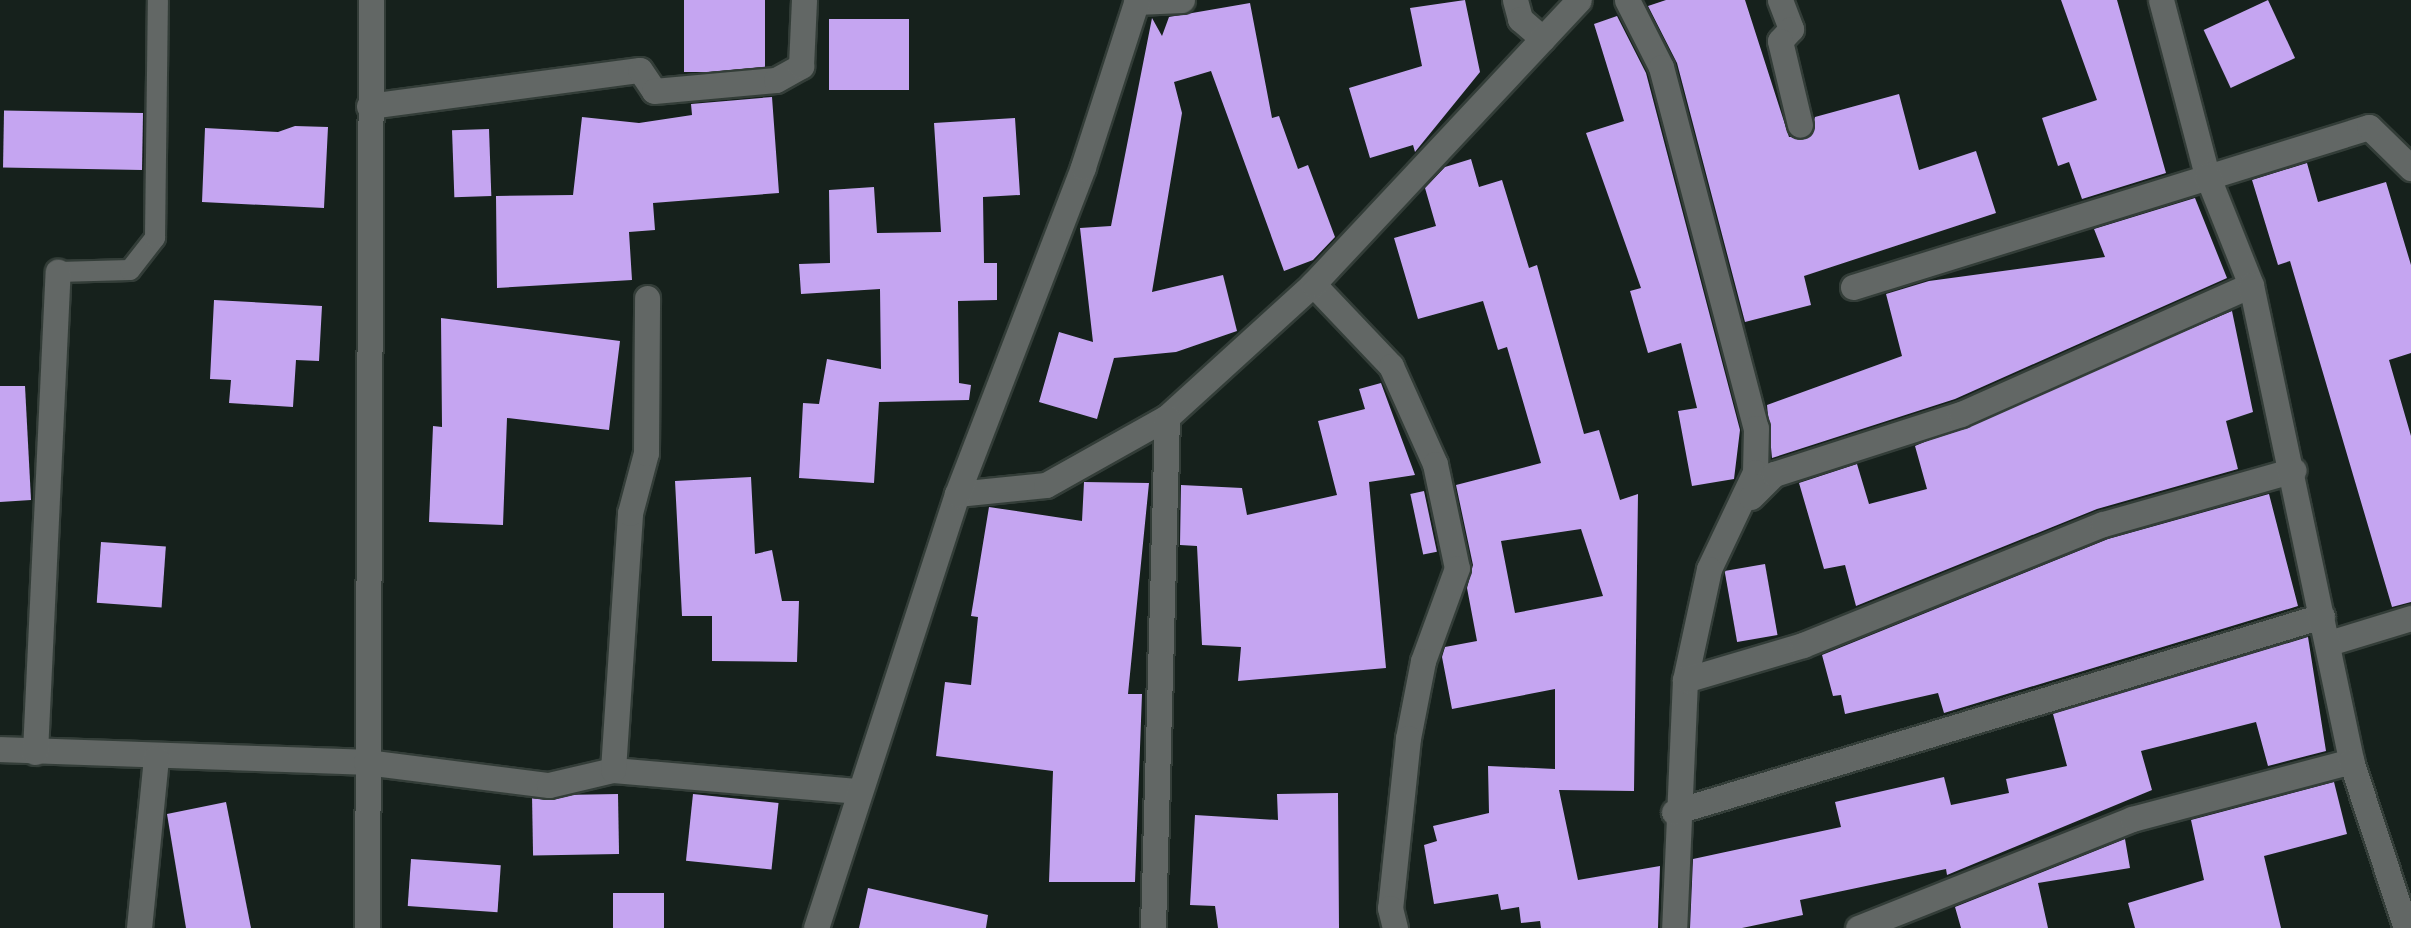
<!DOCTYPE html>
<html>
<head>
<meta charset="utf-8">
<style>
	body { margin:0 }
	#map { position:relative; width:2411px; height:928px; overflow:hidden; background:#16211c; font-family:"Fira Sans Condensed",sans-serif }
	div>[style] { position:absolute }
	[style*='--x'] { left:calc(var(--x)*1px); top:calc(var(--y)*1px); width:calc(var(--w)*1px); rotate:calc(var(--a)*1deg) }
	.building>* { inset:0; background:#c5a5f1; transform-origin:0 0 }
	.roads { filter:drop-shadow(2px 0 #333d38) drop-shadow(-2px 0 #333d38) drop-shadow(0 2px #333d38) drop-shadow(0 -2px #333d38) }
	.service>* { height:20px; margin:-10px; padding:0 10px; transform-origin:10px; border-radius:10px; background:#626765 }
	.minor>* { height:25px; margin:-12.5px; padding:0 12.5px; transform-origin:12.5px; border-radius:12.5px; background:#626765 }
	.tertiary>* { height:25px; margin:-12.5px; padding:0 12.5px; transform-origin:12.5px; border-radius:12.5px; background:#626765 }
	span { translate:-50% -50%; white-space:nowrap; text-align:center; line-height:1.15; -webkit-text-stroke:10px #060a08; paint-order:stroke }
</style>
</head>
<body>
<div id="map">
	<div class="building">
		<i style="left:684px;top:0;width:81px;height:72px"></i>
		<i style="clip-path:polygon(1465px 0,1480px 72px,1415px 152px,1413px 145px,1370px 158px,1349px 88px,1422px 66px,1410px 8px)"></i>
		<i style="clip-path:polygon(1666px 0,1745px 0,1789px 137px,1810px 137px,1815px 117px,1899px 94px,1919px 170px,1976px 151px,1996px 213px,1804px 276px,1811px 305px,1745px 322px,1677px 63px,1648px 6px)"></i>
		<i style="clip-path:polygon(2061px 0,2117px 0,2166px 173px,2082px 199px,2069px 162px,2058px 166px,2042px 118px,2097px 100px)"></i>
		<i style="left:2268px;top:0;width:64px;height:71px;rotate:65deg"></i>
		<i style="clip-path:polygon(1250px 3px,1272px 118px,1279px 116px,1298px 169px,1308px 165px,1335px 237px,1313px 260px,1284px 271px,1211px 71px,1174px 82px,1182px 113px,1152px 292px,1223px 275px,1237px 331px,1176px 352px,1114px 358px,1097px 419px,1039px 402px,1059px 332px,1093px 342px,1080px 228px,1111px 226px,1152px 18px,1162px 36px,1169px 17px)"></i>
		<i style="clip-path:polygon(1617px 16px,1646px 73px,1740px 430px,1734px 479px,1692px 486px,1678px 411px,1697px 408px,1681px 343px,1648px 353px,1630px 291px,1641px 288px,1586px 133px,1624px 121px,1594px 24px)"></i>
		<i style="left:829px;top:19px;width:80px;height:71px"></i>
		<i style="clip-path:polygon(772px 97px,779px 193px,653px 203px,655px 230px,629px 232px,632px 280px,497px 288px,496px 196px,573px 195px,582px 117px,639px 123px,692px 115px,691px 104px)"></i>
		<i style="left:143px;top:113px;width:57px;height:139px;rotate:91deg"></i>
		<i style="clip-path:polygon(1015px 118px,1020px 195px,983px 197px,984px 263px,997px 263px,997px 300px,958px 301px,959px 383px,971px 385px,969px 400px,879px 402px,874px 483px,799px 478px,803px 403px,819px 404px,827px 359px,881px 369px,880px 289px,801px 294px,799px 264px,830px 263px,829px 190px,874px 187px,877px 233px,941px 232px,934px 123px)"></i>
		<i style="clip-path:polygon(295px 126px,328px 127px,324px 208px,202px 202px,205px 128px,278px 132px)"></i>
		<i style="left:489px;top:129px;width:67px;height:37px;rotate:88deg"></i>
		<i style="clip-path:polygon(evenodd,1471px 159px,1479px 187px,1502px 180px,1529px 268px,1537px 265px,1584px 434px,1599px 430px,1620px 500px,1638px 494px,1634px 791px,1559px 790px,1578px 880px,1660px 866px,1658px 928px,1541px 928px,1540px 921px,1521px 923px,1519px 907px,1501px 910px,1498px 894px,1434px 904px,1424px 845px,1437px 841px,1433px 826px,1489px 813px,1488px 766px,1555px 769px,1555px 689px,1452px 709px,1442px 657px,1445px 647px,1477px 641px,1467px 588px,1473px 565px,1456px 485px,1541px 463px,1507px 347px,1498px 350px,1483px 301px,1418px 319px,1394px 238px,1436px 226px,1425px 188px,1445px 167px,1471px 159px,1581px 529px,1603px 596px,1515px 613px,1501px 541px,1581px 529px)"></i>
		<i style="clip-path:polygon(2307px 163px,2318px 202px,2386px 182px,2411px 265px,2411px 353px,2389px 360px,2411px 436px,2411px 602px,2392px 607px,2290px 261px,2278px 265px,2252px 180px)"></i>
		<i style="clip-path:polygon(2195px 198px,2227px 278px,1955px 399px,1772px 458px,1767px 405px,1902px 356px,1886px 294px,1929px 281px,2105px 257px,2094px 229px)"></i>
		<i style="clip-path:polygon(214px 300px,322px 306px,319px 361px,296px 360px,293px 407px,229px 403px,231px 380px,210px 379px)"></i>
		<i style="clip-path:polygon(2232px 311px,2253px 412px,2226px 421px,2238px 469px,2097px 509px,1856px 606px,1845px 565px,1824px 569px,1799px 483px,1857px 464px,1869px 504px,1927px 489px,1915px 446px)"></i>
		<i style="clip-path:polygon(441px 318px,620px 341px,609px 430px,507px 418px,503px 525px,429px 522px,433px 426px,442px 427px)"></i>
		<i style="clip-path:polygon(1381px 383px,1415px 475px,1369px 482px,1386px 668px,1238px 681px,1241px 647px,1202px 645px,1197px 546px,1180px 545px,1181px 485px,1242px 488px,1247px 515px,1337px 495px,1318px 421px,1365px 409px,1359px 389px)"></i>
		<i style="clip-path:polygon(0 386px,25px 386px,31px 500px,0 502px)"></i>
		<i style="clip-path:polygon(751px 477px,755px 554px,772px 550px,782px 601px,799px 601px,797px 662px,712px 661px,712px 616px,682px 616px,675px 481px)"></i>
		<i style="clip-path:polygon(1084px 482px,1149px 483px,1128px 694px,1142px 694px,1135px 882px,1049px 882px,1053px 771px,936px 756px,945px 682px,971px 685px,978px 617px,971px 616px,989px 507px,1082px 521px)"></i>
		<i style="left:1424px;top:491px;width:62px;height:14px;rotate:78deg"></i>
		<i style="clip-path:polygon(2269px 494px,2298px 606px,1944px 713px,1938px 693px,1845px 714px,1841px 695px,1833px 696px,1822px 655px,2108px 539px)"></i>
		<i style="left:101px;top:542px;width:65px;height:61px;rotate:4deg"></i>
		<i style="left:1765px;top:564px;width:72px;height:41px;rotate:80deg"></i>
		<i style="clip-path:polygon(2308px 637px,2326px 751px,2268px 766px,2256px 722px,2141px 751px,2152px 790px,1947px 875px,1946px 869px,1800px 900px,1803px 915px,1742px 928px,1690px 928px,1693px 859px,1841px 827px,1835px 802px,1944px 777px,1951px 805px,2009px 793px,2006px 779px,2067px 766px,2053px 714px)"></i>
		<i style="clip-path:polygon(2334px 782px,2347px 834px,2264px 856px,2281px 928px,2135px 928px,2128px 903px,2204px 880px,2191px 820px)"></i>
		<i style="clip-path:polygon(1338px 793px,1339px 928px,1218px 928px,1215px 906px,1190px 905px,1195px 815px,1278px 820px,1277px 794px)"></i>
		<i style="left:618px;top:794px;width:60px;height:86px;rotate:89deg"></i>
		<i style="left:693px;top:794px;width:86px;height:67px;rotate:6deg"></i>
		<i style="clip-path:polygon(226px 802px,251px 928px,186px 928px,167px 814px)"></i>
		<i style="clip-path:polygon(2125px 839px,2130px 868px,2038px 883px,2048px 928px,1961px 928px,1955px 907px)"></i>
		<i style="left:411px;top:859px;width:90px;height:47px;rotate:4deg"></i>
		<i style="clip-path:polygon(868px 888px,988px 915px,986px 928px,859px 928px)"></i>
		<i style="left:664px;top:893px;width:35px;height:51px;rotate:90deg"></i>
	</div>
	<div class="roads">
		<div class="service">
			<i style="--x:58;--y:272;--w:72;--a:-1.6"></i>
			<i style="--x:130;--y:270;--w:41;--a:-52"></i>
			<i style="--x:155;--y:238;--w:238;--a:-89.3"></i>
		</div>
		<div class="minor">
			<i style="--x:1515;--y:0;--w:20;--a:75"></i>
			<i style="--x:1520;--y:19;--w:30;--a:41"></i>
			<i style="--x:1627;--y:0;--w:75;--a:63.1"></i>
			<i style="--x:1661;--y:67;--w:373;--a:75.3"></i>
			<i style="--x:1756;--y:428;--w:44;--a:91.3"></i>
			<i style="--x:1755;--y:472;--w:107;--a:115.4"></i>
			<i style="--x:1709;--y:569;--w:114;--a:102.2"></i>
			<i style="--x:1685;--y:680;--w:248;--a:92.5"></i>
			<i style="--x:1780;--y:0;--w:31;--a:69"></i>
			<i style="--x:1791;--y:29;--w:16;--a:133"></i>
			<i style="--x:1780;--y:41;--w:86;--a:76.6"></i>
			<i style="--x:1136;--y:2;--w:46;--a:-2.5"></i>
			<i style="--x:369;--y:106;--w:273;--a:-7.6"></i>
			<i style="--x:640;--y:70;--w:25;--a:56"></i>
			<i style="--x:654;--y:91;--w:122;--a:-5.2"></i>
			<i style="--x:776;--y:80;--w:29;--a:-29"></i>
			<i style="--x:801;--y:66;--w:66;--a:-87.4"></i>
			<i style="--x:1313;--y:284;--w:113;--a:46.4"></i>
			<i style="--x:1391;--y:366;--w:107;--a:65.8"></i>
			<i style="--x:1435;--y:464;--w:106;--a:78.1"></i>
			<i style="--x:1457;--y:568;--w:99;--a:110.1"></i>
			<i style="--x:1423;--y:661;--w:78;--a:101"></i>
			<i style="--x:1408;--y:738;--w:171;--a:96"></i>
			<i style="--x:1390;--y:908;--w:21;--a:76"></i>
			<i style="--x:1853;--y:287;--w:540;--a:-17.23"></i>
			<i style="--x:2369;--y:127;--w:59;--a:44.3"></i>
			<i style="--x:957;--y:494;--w:89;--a:-5.8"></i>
			<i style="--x:1046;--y:485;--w:139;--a:-29.3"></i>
			<i style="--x:1167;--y:417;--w:197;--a:-42.3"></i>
			<i style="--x:1313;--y:284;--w:389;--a:-46.9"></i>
			<i style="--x:1751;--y:497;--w:33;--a:-45"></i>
			<i style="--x:1774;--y:474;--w:196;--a:-17.8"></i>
			<i style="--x:1961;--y:414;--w:317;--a:-24"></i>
			<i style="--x:2329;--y:643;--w:86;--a:-17"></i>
			<i style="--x:1685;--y:680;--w:123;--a:-16.5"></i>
			<i style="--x:1803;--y:645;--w:323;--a:-22"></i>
			<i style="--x:2103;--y:524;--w:198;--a:-15.8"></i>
			<i style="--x:0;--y:749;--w:366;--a:2"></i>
			<i style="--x:366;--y:762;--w:184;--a:7.2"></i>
			<i style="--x:549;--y:785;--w:66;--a:-13.2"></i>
			<i style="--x:613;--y:770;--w:244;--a:4.9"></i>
			<i style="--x:35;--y:752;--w:481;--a:-87.3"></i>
			<i style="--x:613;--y:770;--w:258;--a:-86.2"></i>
			<i style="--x:630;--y:513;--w:62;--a:-75.1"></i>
			<i style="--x:646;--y:453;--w:155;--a:-89.6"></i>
			<i style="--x:1674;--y:812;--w:677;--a:-16.83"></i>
			<i style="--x:139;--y:928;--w:171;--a:-84.3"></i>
			<i style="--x:367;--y:928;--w:928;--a:-89.75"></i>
			<i style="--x:1153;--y:928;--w:511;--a:-88.43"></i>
			<i style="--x:1858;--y:928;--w:295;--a:-21.7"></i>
			<i style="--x:2132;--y:819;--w:227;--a:-14.8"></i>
		</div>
		<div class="tertiary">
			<i style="--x:2161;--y:0;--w:181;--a:75.3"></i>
			<i style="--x:2207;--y:175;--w:118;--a:68.2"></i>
			<i style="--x:2251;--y:285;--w:486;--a:78.1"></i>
			<i style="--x:2351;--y:761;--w:176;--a:71.8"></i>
			<i style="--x:816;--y:928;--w:456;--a:-72"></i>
			<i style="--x:957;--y:494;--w:350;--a:-68.9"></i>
			<i style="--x:1083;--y:167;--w:176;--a:-72.1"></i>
		</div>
	</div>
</div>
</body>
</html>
